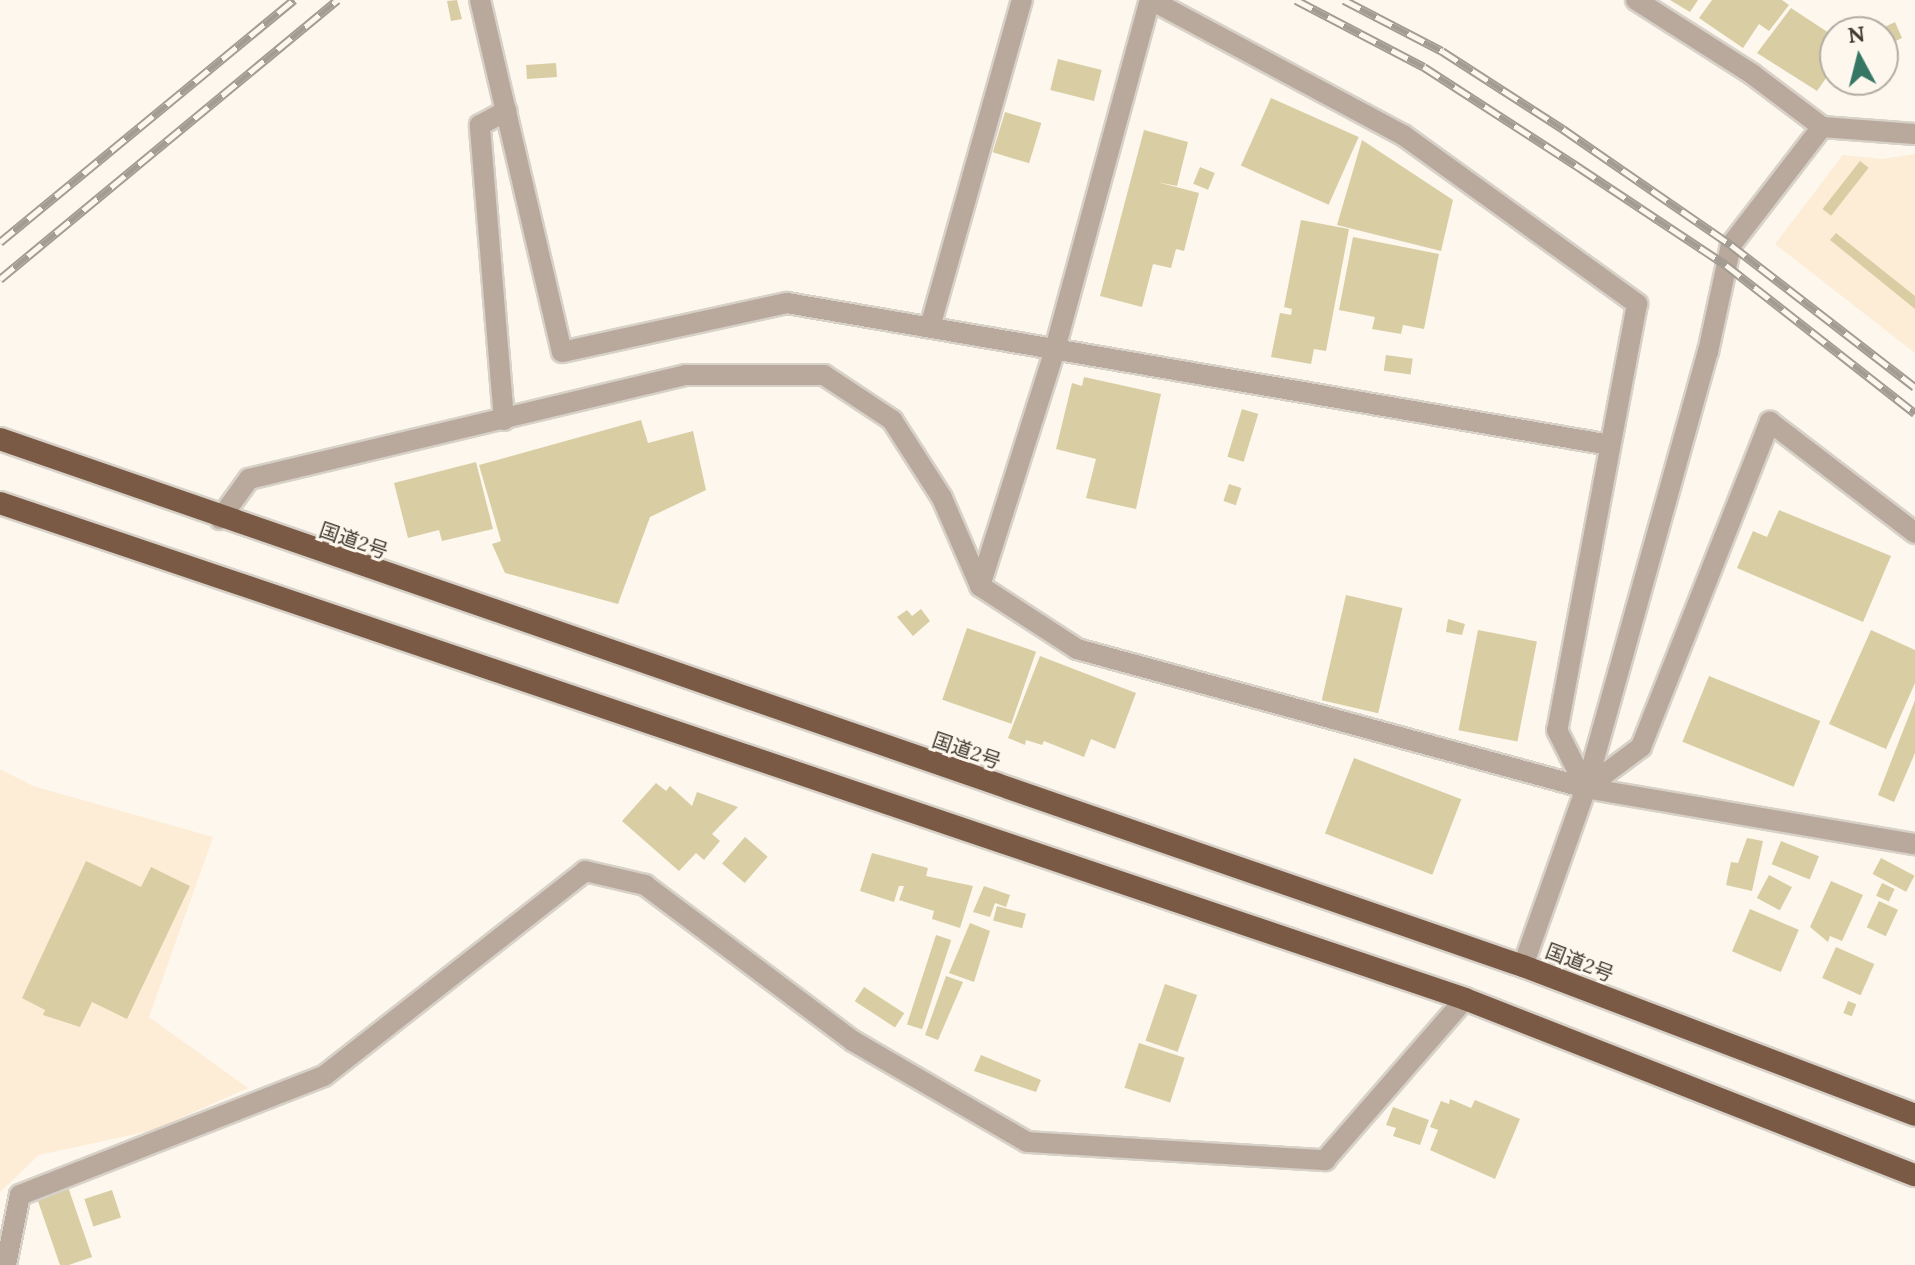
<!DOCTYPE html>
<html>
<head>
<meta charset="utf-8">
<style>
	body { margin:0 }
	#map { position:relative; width:1915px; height:1265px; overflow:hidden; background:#fdf7ee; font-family:Lora,"Noto Sans JP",serif }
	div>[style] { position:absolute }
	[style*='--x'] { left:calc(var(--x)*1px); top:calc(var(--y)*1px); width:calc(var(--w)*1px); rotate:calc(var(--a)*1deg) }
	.built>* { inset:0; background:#fdedd6 }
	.building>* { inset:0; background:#d9cea3; transform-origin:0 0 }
	.roads { filter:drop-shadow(2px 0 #d7d1c8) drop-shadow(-2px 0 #d7d1c8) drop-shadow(0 2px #d7d1c8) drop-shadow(0 -2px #d7d1c8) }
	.minor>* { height:20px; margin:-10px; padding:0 10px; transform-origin:10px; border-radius:10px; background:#b9a89c }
	.trunk>* { height:22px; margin:-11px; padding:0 11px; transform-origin:11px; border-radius:11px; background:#7a5a44 }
	.rail>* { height:9px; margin-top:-4.5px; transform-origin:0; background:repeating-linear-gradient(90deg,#fdf7ee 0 18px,#a29c93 0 36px); box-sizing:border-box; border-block:2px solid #a29c93 }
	span { translate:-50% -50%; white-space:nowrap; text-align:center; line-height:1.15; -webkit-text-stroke:6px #fdf7ee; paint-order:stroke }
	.street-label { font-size:20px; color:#413b32 }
	.north { position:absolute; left:1819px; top:16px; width:80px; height:80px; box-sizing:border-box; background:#fdf7ee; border:2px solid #b2aca3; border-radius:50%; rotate:353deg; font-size:22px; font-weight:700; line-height:32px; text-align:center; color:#413b32 }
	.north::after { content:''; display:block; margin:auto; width:28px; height:36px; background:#367665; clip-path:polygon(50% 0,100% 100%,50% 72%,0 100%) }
</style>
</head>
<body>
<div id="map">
	<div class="built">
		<i style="clip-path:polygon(1915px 154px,1915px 353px,1775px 244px,1843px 155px,1882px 159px)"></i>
		<i style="clip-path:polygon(0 769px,33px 786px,213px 837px,149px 1017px,248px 1088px,154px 1130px,39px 1155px,0 1192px)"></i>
	</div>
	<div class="building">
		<i style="clip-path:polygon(457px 0,462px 19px,451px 21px,447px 1px)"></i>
		<i style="clip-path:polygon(1670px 0,1698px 0,1690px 12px)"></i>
		<i style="clip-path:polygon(1712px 0,1782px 0,1789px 5px,1769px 31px,1759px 24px,1743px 48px,1699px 18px)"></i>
		<i style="clip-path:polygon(1791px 8px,1832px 35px,1822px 57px,1833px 68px,1817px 91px,1757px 53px)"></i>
		<i style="clip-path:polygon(1895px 22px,1902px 38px,1883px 47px,1883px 32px,1874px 32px)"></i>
		<i style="left:1058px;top:59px;width:45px;height:32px;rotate:14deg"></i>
		<i style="left:556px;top:63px;width:14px;height:30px;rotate:86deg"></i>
		<i style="left:1271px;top:98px;width:96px;height:74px;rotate:24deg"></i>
		<i style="left:1005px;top:112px;width:38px;height:42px;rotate:17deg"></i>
		<i style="clip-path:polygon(1144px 130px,1188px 142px,1177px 186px,1157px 182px,1199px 193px,1184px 251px,1176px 249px,1171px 268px,1153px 264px,1142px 307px,1100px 296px)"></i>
		<i style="clip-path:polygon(1362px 140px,1453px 200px,1441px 251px,1337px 225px)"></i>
		<i style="left:1860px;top:161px;width:11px;height:61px;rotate:38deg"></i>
		<i style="left:1200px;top:167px;width:16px;height:18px;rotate:22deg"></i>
		<i style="clip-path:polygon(1301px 220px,1349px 229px,1326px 351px,1314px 349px,1311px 364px,1271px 357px,1280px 313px,1291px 315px,1292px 309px,1284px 307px)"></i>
		<i style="clip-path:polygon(1836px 233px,1915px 296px,1915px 309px,1830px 240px)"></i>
		<i style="clip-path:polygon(1353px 237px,1439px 254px,1424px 329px,1403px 325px,1401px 334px,1372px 329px,1375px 317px,1339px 310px)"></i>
		<i style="left:1386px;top:355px;width:27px;height:16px;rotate:8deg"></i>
		<i style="clip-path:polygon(1084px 377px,1161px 394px,1136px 509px,1086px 498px,1096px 459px,1056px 449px,1072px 383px,1082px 386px)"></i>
		<i style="left:1242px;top:409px;width:17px;height:50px;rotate:17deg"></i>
		<i style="clip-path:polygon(641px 420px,648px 443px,693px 431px,706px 490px,650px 517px,618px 604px,505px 573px,492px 544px,501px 541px,479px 465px)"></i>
		<i style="clip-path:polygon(476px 462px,493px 529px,442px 541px,439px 530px,408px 538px,394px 483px)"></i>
		<i style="left:1229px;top:484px;width:13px;height:18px;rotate:18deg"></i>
		<i style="clip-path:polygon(1779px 510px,1891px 556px,1863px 622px,1737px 568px,1753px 531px,1767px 537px)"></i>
		<i style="left:1346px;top:595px;width:58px;height:108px;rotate:13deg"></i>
		<i style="clip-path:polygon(921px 609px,930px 621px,913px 636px,897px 617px,907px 610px,912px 616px)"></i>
		<i style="clip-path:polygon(1448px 619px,1465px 624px,1462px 635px,1446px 632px)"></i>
		<i style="left:967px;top:628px;width:73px;height:76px;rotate:19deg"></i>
		<i style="left:1478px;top:630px;width:60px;height:102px;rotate:11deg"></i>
		<i style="clip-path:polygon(1871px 630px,1915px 650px,1915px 683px,1886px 749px,1829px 724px)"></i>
		<i style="clip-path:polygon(1040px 656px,1136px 693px,1115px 749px,1091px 739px,1084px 757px,1044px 741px,1042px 745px,1026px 740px,1025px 745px,1008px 738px)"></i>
		<i style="left:1709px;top:676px;width:120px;height:71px;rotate:22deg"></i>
		<i style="clip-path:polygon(1915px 700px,1915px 753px,1894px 802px,1878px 795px)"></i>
		<i style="left:1354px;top:758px;width:115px;height:81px;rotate:21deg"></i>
		<i style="clip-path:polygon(656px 783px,666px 791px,670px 786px,692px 806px,697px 792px,738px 807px,712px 834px,720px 841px,704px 860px,696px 853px,679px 871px,622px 821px)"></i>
		<i style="left:745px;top:837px;width:30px;height:35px;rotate:41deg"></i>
		<i style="clip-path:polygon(1747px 838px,1763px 841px,1752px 891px,1726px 885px,1731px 862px,1738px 863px)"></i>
		<i style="left:1781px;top:841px;width:41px;height:25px;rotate:22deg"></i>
		<i style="clip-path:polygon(872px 853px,928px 868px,926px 876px,973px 886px,960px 928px,932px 919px,934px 911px,899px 900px,904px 886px,899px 886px,894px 902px,860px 891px)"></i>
		<i style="left:1881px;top:858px;width:38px;height:18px;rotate:28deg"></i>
		<i style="clip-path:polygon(86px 861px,141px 887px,151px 867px,190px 886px,127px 1019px,92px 1002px,80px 1027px,43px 1015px,45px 1010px,22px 998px)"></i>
		<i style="left:1769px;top:875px;width:26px;height:26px;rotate:28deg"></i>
		<i style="clip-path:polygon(1831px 881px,1863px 895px,1842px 941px,1830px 936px,1828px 942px,1810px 927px)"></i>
		<i style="left:1882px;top:883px;width:14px;height:14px;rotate:25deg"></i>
		<i style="clip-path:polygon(984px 886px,1010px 895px,1006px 907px,995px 903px,990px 917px,973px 912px)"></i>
		<i style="left:1879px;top:901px;width:21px;height:29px;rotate:25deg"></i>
		<i style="left:997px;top:906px;width:30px;height:15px;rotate:15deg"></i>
		<i style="left:1750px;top:909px;width:53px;height:46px;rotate:23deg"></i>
		<i style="clip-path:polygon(970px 923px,990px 931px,974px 982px,949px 973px)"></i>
		<i style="left:936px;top:935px;width:16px;height:94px;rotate:18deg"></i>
		<i style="left:1836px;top:947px;width:42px;height:34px;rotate:24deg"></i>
		<i style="clip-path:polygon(946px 976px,963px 982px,938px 1040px,925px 1035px)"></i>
		<i style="left:1165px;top:984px;width:34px;height:60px;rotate:19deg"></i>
		<i style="left:864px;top:987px;width:48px;height:17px;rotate:33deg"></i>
		<i style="left:1848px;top:1001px;width:9px;height:13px;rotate:21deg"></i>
		<i style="left:1139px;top:1043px;width:48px;height:47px;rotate:18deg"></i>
		<i style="clip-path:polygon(981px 1055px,1041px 1080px,1036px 1092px,974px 1071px)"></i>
		<i style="clip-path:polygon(1450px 1099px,1471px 1108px,1475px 1100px,1520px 1119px,1495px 1179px,1430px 1150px,1438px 1130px,1430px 1127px,1441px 1101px,1449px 1104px)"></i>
		<i style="clip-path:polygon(1393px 1107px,1429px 1120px,1420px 1145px,1393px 1136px,1396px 1128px,1386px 1125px)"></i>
		<i style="left:68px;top:1187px;width:74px;height:33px;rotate:71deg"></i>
		<i style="left:112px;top:1190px;width:29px;height:29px;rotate:72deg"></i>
	</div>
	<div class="roads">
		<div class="minor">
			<i style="--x:480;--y:0;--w:361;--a:76.9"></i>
			<i style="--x:562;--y:352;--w:230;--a:-12.3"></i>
			<i style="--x:787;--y:303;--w:835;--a:9.79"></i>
			<i style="--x:1151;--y:0;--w:286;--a:28.2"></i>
			<i style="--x:1403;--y:135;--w:289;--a:35.8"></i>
			<i style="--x:1637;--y:304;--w:433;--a:100.6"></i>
			<i style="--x:1557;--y:730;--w:65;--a:63.4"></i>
			<i style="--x:1586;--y:788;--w:69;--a:-36.7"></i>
			<i style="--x:1641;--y:747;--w:350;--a:-68.4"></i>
			<i style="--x:1770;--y:422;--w:183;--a:37.4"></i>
			<i style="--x:1636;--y:0;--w:138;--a:32.5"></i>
			<i style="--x:1752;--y:74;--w:88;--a:37.1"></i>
			<i style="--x:1822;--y:127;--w:93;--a:4.3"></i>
			<i style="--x:930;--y:327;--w:340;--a:-74.3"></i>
			<i style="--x:504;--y:420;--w:296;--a:-94.7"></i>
			<i style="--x:480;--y:125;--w:30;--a:-28"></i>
			<i style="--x:220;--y:519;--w:49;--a:-54.1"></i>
			<i style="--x:249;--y:479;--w:448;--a:-13.4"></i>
			<i style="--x:685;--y:375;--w:139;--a:0"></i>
			<i style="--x:824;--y:375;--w:82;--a:33.5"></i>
			<i style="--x:892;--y:420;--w:93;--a:57.3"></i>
			<i style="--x:942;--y:498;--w:96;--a:66.6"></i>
			<i style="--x:980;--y:586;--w:116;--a:33"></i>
			<i style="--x:1077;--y:649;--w:528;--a:15.27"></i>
			<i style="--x:1586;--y:788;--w:334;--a:9.7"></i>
			<i style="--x:980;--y:586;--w:249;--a:-72.4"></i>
			<i style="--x:1055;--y:349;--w:362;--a:-74.8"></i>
			<i style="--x:1523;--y:966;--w:189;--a:-70.5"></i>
			<i style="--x:1586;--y:788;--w:453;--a:-74.4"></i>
			<i style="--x:1708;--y:352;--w:109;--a:-77.9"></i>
			<i style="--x:1731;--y:245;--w:149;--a:-52.4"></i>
			<i style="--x:6;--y:1265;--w:71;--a:-78.7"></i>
			<i style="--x:20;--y:1195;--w:326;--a:-21.4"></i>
			<i style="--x:324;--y:1076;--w:332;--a:-38.1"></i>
			<i style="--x:585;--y:871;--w:62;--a:13.1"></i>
			<i style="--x:645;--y:885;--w:260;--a:36.9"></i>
			<i style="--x:853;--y:1041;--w:201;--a:30.1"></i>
			<i style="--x:1027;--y:1142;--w:299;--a:3.5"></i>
			<i style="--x:1325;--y:1160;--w:213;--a:-49"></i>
		</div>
		<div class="trunk">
			<i style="--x:0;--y:439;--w:1612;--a:19.09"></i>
			<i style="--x:1523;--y:966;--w:419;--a:20.8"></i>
			<i style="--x:0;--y:503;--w:1547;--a:18.7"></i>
			<i style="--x:1465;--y:999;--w:483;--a:21.4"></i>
		</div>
	</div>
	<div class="rail">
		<i style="--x:1296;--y:0;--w:144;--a:27.6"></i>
		<i style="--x:1424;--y:67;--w:186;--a:32.9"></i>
		<i style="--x:1580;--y:168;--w:175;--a:33.6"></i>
		<i style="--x:1726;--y:265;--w:240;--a:38.1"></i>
		<i style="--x:1344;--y:0;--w:110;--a:27.5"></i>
		<i style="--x:1442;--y:51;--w:144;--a:32.8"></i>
		<i style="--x:1563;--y:129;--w:204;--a:34.6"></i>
		<i style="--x:1731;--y:245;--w:232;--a:37.7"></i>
		<i style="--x:0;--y:242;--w:381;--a:-39.5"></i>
		<i style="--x:0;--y:279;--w:438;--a:-39.6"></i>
	</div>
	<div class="street-label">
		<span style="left:354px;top:540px;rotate:19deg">国道2号</span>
		<span style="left:967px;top:750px;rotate:19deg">国道2号</span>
		<span style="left:1580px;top:962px;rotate:21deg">国道2号</span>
	</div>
	<div class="north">N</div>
</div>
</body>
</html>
